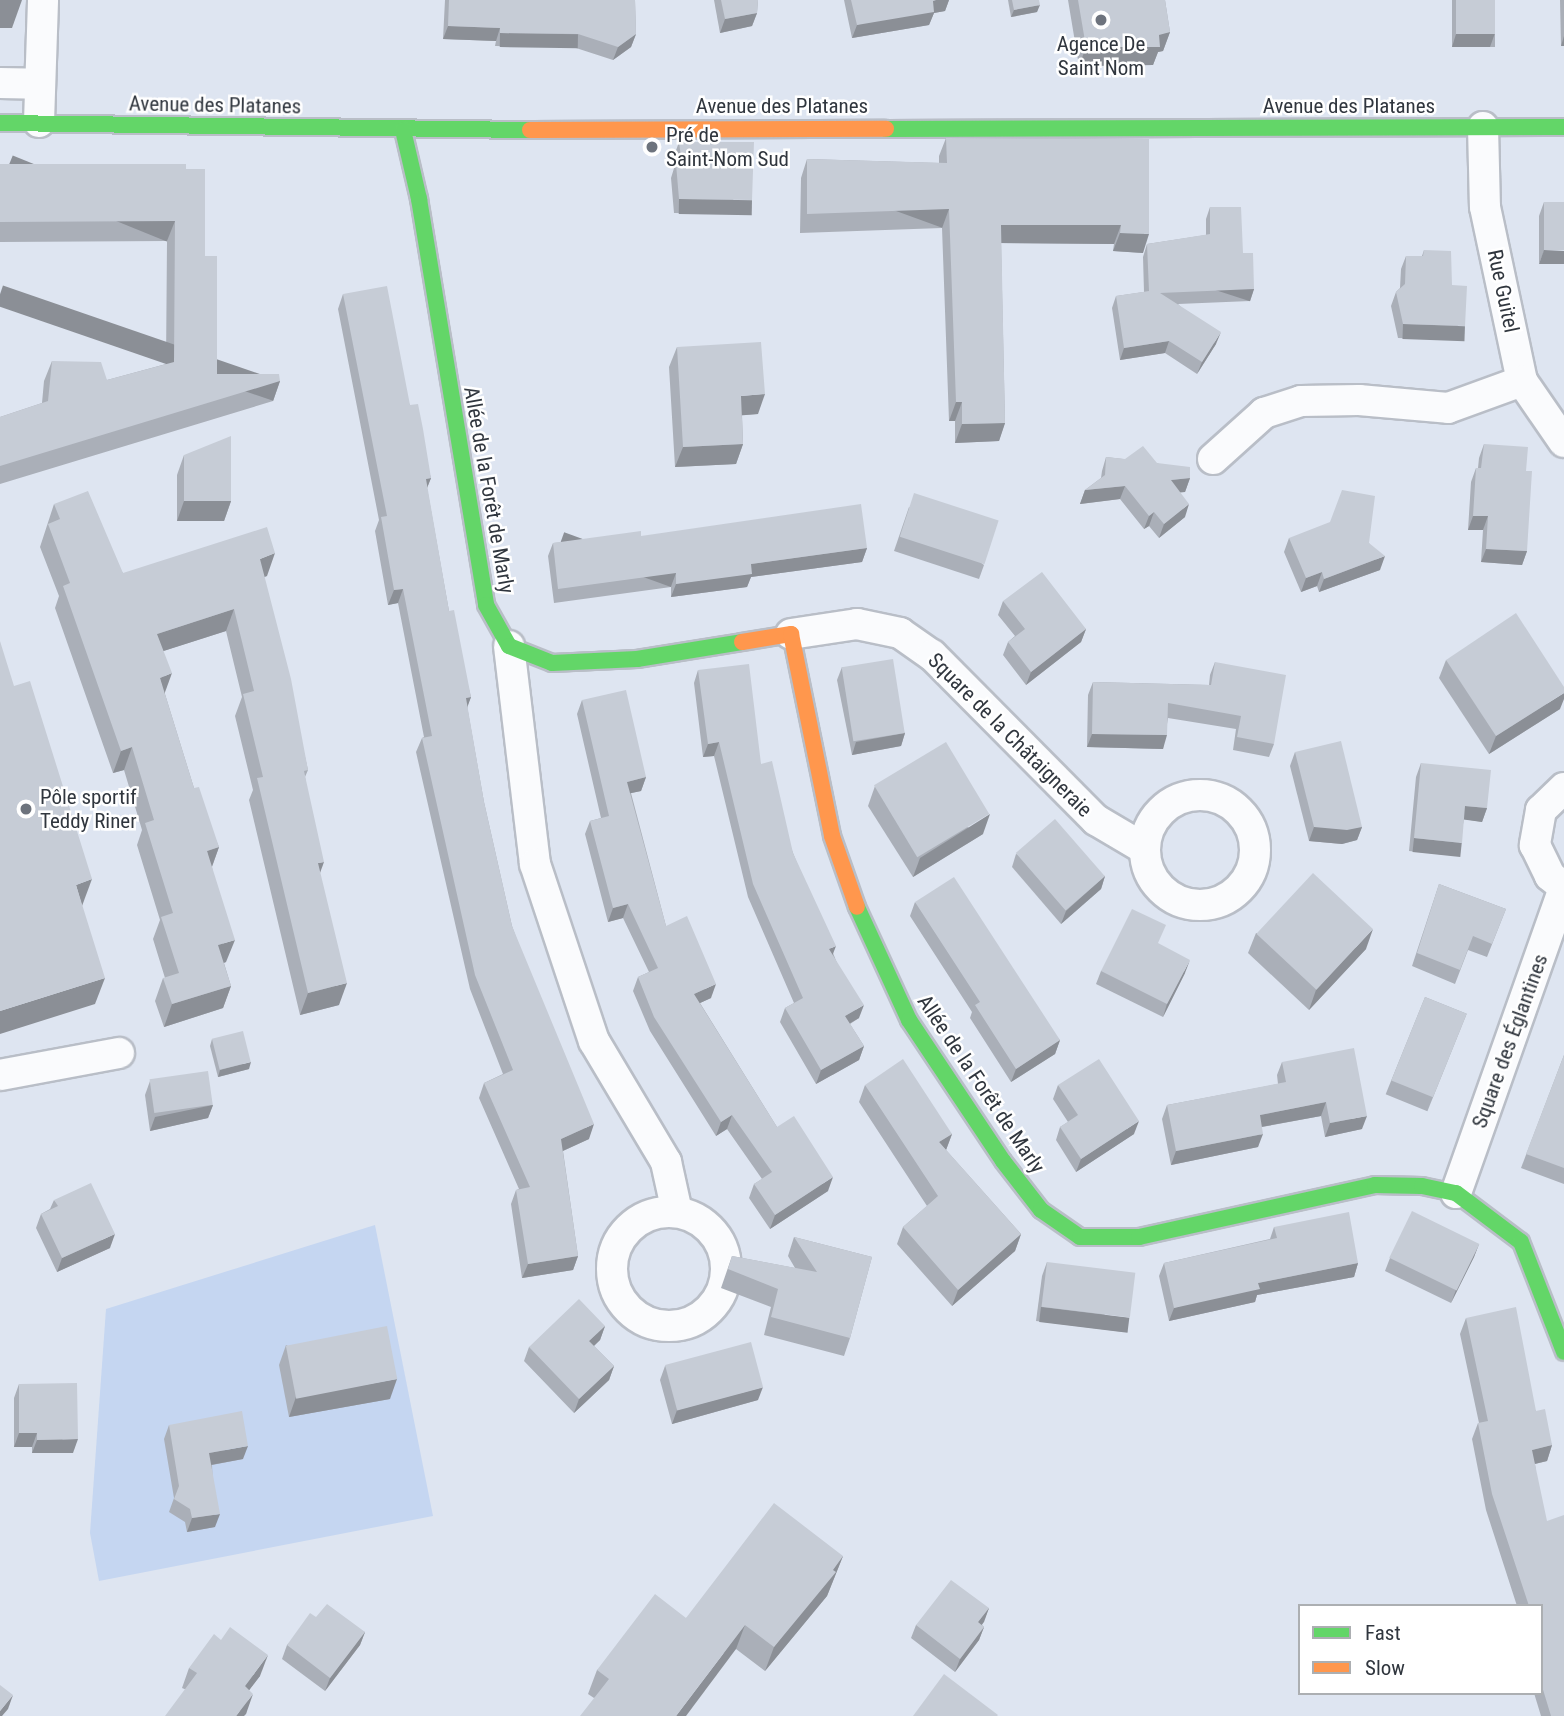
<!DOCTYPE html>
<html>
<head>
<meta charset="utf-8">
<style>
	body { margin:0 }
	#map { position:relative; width:1564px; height:1716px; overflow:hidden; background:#dee5f1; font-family:"Roboto Condensed",sans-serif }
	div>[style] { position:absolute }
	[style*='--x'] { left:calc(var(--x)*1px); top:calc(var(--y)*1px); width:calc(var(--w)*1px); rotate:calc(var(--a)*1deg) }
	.green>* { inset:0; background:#c5d6f1 }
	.roads { filter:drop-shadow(2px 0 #b9bec7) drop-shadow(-2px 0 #b9bec7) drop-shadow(0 2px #b9bec7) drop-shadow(0 -2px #b9bec7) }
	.street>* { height:30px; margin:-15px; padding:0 15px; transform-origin:15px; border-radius:15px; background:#fafbfd }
	.street>.ring { margin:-15px; padding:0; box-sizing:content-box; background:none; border:30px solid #fafbfd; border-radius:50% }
	.fast>* { height:16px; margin:-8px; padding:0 8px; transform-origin:8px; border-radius:8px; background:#63d668 }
	.slow>* { height:16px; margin:-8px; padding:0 8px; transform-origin:8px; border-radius:8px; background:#ff974d }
	.wall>* { inset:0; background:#aaafb8; transform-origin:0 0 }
	.shaded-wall>* { inset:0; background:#8b8f96; transform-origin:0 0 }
	.building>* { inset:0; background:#c6ccd6; transform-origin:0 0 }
	.dots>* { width:19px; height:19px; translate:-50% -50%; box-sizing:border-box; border:4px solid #fff; border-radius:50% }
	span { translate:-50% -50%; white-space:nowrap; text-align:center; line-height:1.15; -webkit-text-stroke:5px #fff; paint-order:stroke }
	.poi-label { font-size:21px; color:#30363e }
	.left { translate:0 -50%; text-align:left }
	.street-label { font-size:21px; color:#30363e }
	.legend { position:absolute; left:1298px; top:1604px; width:245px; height:91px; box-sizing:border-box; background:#fff; border:2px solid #acafb2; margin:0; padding:9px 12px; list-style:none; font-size:21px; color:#30363e }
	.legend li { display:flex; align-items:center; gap:14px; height:35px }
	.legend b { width:35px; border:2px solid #acafb2 }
</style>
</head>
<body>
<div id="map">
	<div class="green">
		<i style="clip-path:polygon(375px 1225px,433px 1516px,99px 1581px,90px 1533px,106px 1309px)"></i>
	</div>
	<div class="roads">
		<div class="street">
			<i style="--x:0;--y:83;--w:39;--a:1"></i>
			<i style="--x:39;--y:122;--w:122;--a:-88.1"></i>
			<i style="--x:1483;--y:127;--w:80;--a:88.6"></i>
			<i style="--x:1485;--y:207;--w:178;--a:78"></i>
			<i style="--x:1522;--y:381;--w:74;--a:55.5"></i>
			<i style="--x:1213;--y:459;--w:69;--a:-42"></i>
			<i style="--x:1264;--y:413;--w:39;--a:-18"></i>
			<i style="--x:1301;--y:401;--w:58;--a:-1"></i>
			<i style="--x:1359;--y:400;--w:89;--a:5.1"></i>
			<i style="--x:1448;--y:408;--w:79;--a:-20"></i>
			<i style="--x:791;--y:634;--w:67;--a:-8.6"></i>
			<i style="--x:857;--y:624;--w:44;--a:11.8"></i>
			<i style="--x:900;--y:633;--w:39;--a:35"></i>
			<i style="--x:932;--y:655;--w:233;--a:45.2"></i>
			<i style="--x:1096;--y:820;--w:57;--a:30.6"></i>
			<i style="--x:509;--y:646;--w:220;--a:83.2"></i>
			<i style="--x:535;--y:864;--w:187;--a:71.6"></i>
			<i style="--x:594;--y:1041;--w:141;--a:59.2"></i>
			<i style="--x:666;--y:1162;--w:51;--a:77.6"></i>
			<i style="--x:1564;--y:788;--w:32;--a:136"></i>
			<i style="--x:1541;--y:810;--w:36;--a:100"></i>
			<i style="--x:1535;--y:845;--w:34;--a:64"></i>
			<i style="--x:1550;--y:876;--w:18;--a:38"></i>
			<i class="ring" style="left:1145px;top:795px;width:80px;height:80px"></i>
			<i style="--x:0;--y:1075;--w:121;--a:-10.5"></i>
			<i style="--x:1456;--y:1193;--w:324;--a:-70.5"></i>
			<i class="ring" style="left:612px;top:1212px;width:84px;height:84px"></i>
		</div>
		<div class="fast">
			<i style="--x:0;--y:123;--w:530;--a:0.76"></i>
			<i style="--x:886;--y:129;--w:678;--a:-0.17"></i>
			<i style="--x:403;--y:130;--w:71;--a:76.9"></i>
			<i style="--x:419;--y:199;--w:411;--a:80.6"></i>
			<i style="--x:486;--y:605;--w:47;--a:60.7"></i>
			<i style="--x:509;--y:646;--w:46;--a:21.6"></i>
			<i style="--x:552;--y:663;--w:85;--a:-2.7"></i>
			<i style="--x:637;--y:659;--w:106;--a:-9.2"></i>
			<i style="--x:857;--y:907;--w:124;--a:65.3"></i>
			<i style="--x:909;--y:1020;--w:169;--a:56.3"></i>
			<i style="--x:1003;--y:1161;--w:62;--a:52.2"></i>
			<i style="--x:1041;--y:1210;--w:47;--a:34.7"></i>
			<i style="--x:1080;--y:1237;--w:59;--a:0"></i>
			<i style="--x:1139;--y:1237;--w:242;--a:-12.4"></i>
			<i style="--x:1375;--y:1185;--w:47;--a:1.2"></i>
			<i style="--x:1422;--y:1186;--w:35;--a:12"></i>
			<i style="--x:1456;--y:1193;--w:81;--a:37"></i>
			<i style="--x:1521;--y:1242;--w:118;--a:68.6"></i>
		</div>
		<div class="slow">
			<i style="--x:530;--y:130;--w:356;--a:-0.2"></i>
			<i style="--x:742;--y:642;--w:50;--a:-9.3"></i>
			<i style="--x:791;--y:634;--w:206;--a:78.5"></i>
			<i style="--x:832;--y:836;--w:75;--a:70.6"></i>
		</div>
	</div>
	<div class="wall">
		<i style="clip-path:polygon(445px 0,635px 0,636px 34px,631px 47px,613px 60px,573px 47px,495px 46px,496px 41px,443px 39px)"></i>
		<i style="clip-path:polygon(714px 0,758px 0,757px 13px,752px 26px,720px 33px)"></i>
		<i style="clip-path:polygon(844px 0,949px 0,945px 11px,934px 13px,929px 25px,852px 38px)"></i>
		<i style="clip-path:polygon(1008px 0,1039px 0,1037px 12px,1011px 17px)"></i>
		<i style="clip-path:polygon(1068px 0,1165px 0,1170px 32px,1163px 51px,1158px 52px,1153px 65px,1079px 66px)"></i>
		<i style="left:1452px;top:0;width:43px;height:47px"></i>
		<i style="clip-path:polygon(1560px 0,1564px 0,1564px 46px,1561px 46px)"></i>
		<i style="clip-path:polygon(946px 138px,1149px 139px,1143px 253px,1113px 251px,1114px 244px,1001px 243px,1005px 423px,999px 441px,955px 443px,955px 421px,949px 421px,942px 228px,800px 233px,801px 178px,807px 159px,939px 163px,939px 156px)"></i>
		<i style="clip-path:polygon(679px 142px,747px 214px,674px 213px,671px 178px,675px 165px,674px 156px)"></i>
		<i style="clip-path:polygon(0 164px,186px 169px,205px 256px,217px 374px,280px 381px,273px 401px,0 484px,0 417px,42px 403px,44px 381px,52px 361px,107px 380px,166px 364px,167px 241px,0 242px)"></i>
		<i style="clip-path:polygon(1544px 202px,1564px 202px,1539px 264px,1539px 216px)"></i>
		<i style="clip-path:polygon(1210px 207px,1243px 253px,1254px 289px,1250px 301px,1178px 304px,1216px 344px,1197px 374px,1165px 353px,1120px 360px,1112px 308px,1116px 296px,1144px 292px,1143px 257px,1147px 244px,1206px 235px,1206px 219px)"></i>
		<i style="clip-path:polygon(1424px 250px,1452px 285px,1460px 340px,1398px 338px,1391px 306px,1396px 292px,1400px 288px,1401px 269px,1406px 256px,1422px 256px)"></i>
		<i style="clip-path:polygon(343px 294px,410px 405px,431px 478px,427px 488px,449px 611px,471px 697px,467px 706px,484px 802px,512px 926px,589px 1139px,563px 1151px,578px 1256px,573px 1270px,522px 1278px,511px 1204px,516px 1190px,519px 1189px,479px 1098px,484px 1083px,503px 1074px,470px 989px,416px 752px,422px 738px,424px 737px,398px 603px,388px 605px,375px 531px,379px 520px,338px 309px)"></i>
		<i style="clip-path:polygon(677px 347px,758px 414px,742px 415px,743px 444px,736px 464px,675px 467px,669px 367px)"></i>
		<i style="clip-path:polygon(1484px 444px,1526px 471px,1527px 551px,1522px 565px,1481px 562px,1483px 530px,1468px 530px,1471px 482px,1476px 468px,1478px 468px,1479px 458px)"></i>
		<i style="clip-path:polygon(184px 455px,231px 501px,224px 521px,177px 521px,177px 475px)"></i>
		<i style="clip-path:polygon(1106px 457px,1157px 463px,1190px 478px,1185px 492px,1180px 492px,1185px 517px,1159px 538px,1149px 526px,1144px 529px,1120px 499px,1080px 504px,1085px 490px,1101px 478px,1102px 471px)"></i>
		<i style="clip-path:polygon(54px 504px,123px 573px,267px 576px,264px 577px,308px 770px,305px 777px,339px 1005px,300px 1015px,249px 800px,253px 790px,235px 716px,242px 697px,226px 631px,163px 651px,165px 694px,194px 788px,219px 847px,212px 867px,226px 962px,224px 963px,231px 986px,223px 1008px,164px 1027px,155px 1001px,163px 978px,165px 978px,153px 939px,160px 920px,137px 845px,142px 830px,124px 770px,113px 773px,55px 608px,59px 596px,40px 547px)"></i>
		<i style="clip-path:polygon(909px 507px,984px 565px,979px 579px,894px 551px)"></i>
		<i style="clip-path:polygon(641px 536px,867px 548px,862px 562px,751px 577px,747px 587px,671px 597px,671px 587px,554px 603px,548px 556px,553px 543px)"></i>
		<i style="clip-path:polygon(1289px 538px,1369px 543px,1380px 570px,1319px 592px,1317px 586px,1301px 592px,1284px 552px)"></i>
		<i style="clip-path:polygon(1003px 601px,1086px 629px,1081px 642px,1026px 685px,1003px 655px,1008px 642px,1015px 636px,998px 615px)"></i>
		<i style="clip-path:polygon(1446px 660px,1560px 709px,1489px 754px,1439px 678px)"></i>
		<i style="clip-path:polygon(1215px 662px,1274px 744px,1269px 757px,1233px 750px,1236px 729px,1168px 718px,1163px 749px,1087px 747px,1088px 695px,1093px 682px,1209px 685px,1210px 675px)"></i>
		<i style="clip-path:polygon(842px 667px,905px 733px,901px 746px,852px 755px,837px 680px)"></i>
		<i style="clip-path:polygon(698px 670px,761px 764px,793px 853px,859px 1018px,850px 1024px,864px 1046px,859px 1060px,816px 1084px,780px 1022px,785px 1008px,794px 1003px,748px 897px,714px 756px,703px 757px,694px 683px)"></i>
		<i style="clip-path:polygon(582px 700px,646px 777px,641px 791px,631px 793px,666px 926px,711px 998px,700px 1003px,777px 1127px,828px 1191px,770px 1229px,749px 1198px,754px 1184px,762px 1179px,727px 1129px,716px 1136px,650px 1031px,633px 991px,638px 977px,649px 972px,623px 918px,608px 922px,585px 834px,590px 821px,601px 818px,577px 714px)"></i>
		<i style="clip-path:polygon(1295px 752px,1362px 827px,1357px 840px,1342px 844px,1309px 841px,1290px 766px)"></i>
		<i style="clip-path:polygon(1421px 763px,1487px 808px,1482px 822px,1464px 819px,1457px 856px,1409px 851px,1416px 777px)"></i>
		<i style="clip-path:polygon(875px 786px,983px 834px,913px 877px,868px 806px)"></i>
		<i style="clip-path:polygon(1016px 854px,1105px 876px,1101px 889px,1061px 924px,1012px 867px)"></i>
		<i style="clip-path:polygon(1439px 884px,1506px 909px,1487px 957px,1468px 950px,1455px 984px,1412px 966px)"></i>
		<i style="clip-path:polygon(915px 902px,1060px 1040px,1055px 1054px,1011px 1082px,970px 1018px,972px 1012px,910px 916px)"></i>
		<i style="clip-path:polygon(1256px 933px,1366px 949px,1309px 1010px,1248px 953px)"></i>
		<i style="clip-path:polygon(1159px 944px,1185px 973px,1163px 1017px,1096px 984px,1101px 971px)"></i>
		<i style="left:1425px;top:997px;width:45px;height:105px;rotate:22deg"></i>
		<i style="clip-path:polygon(212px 1039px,249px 1069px,218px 1077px,210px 1046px)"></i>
		<i style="clip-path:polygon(1564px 1055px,1564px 1184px,1521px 1168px)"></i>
		<i style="clip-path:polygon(1282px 1062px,1362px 1129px,1325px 1137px,1321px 1116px,1262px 1127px,1258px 1147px,1171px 1165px,1162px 1119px,1167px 1105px,1278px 1084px,1277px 1075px)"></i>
		<i style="clip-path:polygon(150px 1081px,213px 1105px,208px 1118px,150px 1131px,145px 1095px)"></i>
		<i style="clip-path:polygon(865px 1085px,952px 1134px,946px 1150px,1021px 1234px,1015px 1251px,952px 1306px,897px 1244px,903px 1227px,927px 1206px,859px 1102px)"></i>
		<i style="clip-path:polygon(1058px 1085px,1134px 1134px,1076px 1172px,1056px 1140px,1060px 1127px,1068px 1122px,1053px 1099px)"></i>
		<i style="clip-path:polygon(54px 1200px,110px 1248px,57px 1272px,36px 1228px,41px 1214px,50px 1209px)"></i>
		<i style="clip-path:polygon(1274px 1227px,1358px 1263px,1354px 1277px,1257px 1295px,1255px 1302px,1169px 1321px,1159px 1276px,1164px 1263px,1270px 1239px)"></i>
		<i style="clip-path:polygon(794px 1237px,872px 1257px,850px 1338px,844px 1356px,764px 1335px,771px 1307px,721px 1288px,732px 1256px,795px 1268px,788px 1256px)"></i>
		<i style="clip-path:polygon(1479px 1244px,1474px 1257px,1451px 1303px,1385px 1271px,1390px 1258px)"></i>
		<i style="clip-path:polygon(1047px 1262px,1124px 1332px,1036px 1321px,1042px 1276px)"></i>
		<i style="clip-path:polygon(1466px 1318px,1536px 1411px,1552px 1445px,1547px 1461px,1535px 1464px,1564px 1716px,1541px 1716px,1534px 1693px,1541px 1693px,1541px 1606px,1517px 1606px,1486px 1510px,1472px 1439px,1478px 1423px,1479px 1423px,1460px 1334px)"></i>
		<i style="clip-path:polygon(605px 1326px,600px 1340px,594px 1346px,614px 1366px,609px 1380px,574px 1413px,524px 1361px,529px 1347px)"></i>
		<i style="clip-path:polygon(286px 1345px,390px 1399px,289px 1417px,279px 1365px)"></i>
		<i style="clip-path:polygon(665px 1366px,758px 1400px,672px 1424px,660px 1380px)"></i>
		<i style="clip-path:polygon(19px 1384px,73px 1453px,32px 1453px,32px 1447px,14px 1447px,14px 1398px)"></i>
		<i style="clip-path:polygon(169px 1425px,243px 1459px,212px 1465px,215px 1527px,187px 1532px,185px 1522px,169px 1512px,174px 1498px,164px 1439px)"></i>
		<i style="clip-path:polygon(843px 1556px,827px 1596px,765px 1671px,736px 1649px,594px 1698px,588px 1694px,597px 1670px,686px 1618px)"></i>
		<i style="clip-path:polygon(989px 1608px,982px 1625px,984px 1627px,979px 1640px,955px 1672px,911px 1638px,916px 1625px)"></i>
		<i style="clip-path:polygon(316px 1617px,365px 1632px,360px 1645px,325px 1691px,282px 1659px,287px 1645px)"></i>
		<i style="clip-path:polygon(189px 1668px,260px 1676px,249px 1690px,246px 1714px,182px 1688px)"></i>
	</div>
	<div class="shaded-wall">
		<i style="clip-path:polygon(0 0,22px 0,12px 28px,0 28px)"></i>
		<i style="clip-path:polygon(936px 0,949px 0,945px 11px,934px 13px,929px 25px,852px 38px,857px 25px)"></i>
		<i style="clip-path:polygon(1040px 5px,1037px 12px,1011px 17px,1014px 10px)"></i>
		<i style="clip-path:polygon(757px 13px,752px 26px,720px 33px,725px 19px)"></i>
		<i style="clip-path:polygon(448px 26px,500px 28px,496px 41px,443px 39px)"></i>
		<i style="clip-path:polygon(1170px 32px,1163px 51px,1158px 52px,1153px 65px,1079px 66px,1086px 47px)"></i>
		<i style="left:500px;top:33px;width:78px;height:14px;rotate:1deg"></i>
		<i style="clip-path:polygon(1495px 33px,1490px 47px,1452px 47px,1456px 34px)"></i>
		<i style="clip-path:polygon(636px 34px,631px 47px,613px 60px,618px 47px)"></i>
		<i style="clip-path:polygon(1564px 36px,1564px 46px,1561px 46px)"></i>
		<i style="left:679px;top:199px;width:73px;height:15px;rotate:1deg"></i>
		<i style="left:949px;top:209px;width:20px;height:142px;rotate:110deg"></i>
		<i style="left:175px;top:221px;width:22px;height:175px;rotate:112deg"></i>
		<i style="clip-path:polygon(1001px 225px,1121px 225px,1114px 244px,994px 243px)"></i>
		<i style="clip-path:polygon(1120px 233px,1149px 234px,1143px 253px,1113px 251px)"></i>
		<i style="clip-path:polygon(1544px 250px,1564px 251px,1564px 264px,1539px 264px)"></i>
		<i style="left:1254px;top:289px;width:13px;height:94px;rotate:108deg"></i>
		<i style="left:1403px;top:324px;width:62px;height:15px;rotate:2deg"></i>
		<i style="clip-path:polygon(1221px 332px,1216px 344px,1197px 374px,1202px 362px)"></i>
		<i style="clip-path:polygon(1169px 341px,1165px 353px,1120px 360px,1124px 348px)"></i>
		<i style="left:280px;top:381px;width:21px;height:293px;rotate:109deg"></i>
		<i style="clip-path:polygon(765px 394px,758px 414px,734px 416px,741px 396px)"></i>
		<i style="clip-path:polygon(956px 402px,962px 402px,955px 421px,949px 421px)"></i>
		<i style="clip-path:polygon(1005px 423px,999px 441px,955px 443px,962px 424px)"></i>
		<i style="clip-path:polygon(743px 444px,736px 464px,675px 467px,683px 447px)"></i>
		<i style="clip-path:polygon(431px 478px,425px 493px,426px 479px)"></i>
		<i style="clip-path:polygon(1190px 478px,1185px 492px,1166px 494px,1171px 480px)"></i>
		<i style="clip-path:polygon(1125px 486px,1120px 499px,1080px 504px,1085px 490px)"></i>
		<i style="clip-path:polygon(184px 501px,231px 501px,224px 521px,177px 521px)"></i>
		<i style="clip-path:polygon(1189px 504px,1185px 517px,1159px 538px,1164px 524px)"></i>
		<i style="clip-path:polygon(1154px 512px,1149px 526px,1144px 529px,1149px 516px)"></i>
		<i style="clip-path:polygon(1473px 516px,1488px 516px,1483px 530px,1468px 530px)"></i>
		<i style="clip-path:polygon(867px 548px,862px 562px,751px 577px,747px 587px,671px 597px,676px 584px,751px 564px)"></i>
		<i style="clip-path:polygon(1486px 549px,1527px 551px,1522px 565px,1481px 562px)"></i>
		<i style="clip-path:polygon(275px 553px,267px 576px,252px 581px,260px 559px)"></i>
		<i style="clip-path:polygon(1385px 556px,1380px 570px,1319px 592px,1324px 579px)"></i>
		<i style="clip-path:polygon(1322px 572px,1317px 586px,1301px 592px,1306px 578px)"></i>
		<i style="left:676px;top:573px;width:15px;height:119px;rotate:110deg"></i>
		<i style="clip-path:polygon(403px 589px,398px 603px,388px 605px,394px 590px)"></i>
		<i style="clip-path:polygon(234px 609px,226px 631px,148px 656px,157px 634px)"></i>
		<i style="clip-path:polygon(1086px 629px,1081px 642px,1026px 685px,1031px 672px)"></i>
		<i style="clip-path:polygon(172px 673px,164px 695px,160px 678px)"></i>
		<i style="clip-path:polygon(1564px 693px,1564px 699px,1560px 709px,1489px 754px,1496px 736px)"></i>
		<i style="clip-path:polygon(471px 697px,466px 711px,466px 698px)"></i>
		<i style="clip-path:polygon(905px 733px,901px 746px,852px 755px,856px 742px)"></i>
		<i style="clip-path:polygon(1092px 734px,1167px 735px,1163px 749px,1087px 747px)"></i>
		<i style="clip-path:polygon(719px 742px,714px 756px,703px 757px,708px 744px)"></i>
		<i style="clip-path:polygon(132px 747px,124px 770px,113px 773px,121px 751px)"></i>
		<i style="clip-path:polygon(646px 777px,641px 791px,622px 795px,627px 782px)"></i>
		<i style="clip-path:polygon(1465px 806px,1487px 808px,1482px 822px,1460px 819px)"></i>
		<i style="clip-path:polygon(990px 814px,983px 834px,913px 877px,920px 858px)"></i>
		<i style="clip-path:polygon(1314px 827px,1362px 827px,1357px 840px,1342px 844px,1309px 841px)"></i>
		<i style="left:1414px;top:838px;width:48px;height:14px;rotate:6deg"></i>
		<i style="clip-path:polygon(219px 847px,211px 869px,207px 851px)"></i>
		<i style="clip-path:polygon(324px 862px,316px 884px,318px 863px)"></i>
		<i style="clip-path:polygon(1105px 876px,1101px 889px,1061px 924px,1066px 911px)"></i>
		<i style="clip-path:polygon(92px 879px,82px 906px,76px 885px)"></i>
		<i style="clip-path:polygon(628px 904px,623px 918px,608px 922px,613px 908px)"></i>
		<i style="clip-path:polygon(1373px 929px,1366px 949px,1309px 1010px,1316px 990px)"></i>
		<i style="clip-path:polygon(235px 940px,226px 962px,210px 967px,218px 945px)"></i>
		<i style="clip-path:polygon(836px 946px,831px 959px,829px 949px)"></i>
		<i style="clip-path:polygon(1190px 960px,1185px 973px,1163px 1017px,1167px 1004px)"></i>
		<i style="clip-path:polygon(105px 978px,95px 1004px,0 1034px,0 1011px)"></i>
		<i style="clip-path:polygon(347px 983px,339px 1005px,300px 1015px,308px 993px)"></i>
		<i style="clip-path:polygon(716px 984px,711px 998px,689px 1008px,694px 994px)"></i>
		<i style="clip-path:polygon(231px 986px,223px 1008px,164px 1027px,172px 1004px)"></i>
		<i style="clip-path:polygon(864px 1005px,859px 1018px,840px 1029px,845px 1016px)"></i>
		<i style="clip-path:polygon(1060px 1040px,1055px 1054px,1011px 1082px,1016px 1069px)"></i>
		<i style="clip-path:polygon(864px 1046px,859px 1060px,816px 1084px,821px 1070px)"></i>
		<i style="clip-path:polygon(251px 1062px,249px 1069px,218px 1077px,220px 1070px)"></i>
		<i style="clip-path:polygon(1326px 1102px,1321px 1116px,1255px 1128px,1260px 1115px)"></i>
		<i style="clip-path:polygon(213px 1105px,208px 1118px,150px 1131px,155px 1117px)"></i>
		<i style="clip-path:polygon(732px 1115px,727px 1129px,716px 1136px,721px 1122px)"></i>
		<i style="clip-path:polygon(1367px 1116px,1362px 1129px,1325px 1137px,1330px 1123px)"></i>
		<i style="clip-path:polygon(1139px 1121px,1134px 1134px,1076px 1172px,1081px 1159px)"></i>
		<i style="clip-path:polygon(594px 1124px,589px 1139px,556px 1154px,561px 1139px)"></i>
		<i style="clip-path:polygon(952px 1134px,946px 1150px,939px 1142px)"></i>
		<i style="clip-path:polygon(1263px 1134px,1258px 1147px,1171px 1165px,1176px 1151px)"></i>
		<i style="clip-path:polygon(833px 1177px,828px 1191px,770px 1229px,775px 1215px)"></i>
		<i style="clip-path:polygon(115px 1234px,110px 1248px,57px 1272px,62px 1258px)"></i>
		<i style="clip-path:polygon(1021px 1234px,1015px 1251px,952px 1306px,958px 1290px)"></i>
		<i style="clip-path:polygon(1479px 1244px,1474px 1257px,1451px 1303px,1456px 1290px)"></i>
		<i style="clip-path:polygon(578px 1256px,573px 1270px,522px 1278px,528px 1264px)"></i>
		<i style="clip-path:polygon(1358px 1263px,1354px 1277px,1257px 1295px,1255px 1302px,1169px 1321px,1174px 1308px,1258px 1283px)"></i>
		<i style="left:1041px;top:1307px;width:89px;height:15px;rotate:7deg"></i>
		<i style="clip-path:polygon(605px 1326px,600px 1340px,584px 1355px,589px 1341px)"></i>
		<i style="clip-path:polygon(614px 1366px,609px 1380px,574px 1413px,579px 1399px)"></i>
		<i style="clip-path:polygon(397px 1379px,390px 1399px,289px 1417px,296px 1397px)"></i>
		<i style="clip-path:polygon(763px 1387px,758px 1400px,672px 1424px,677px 1410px)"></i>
		<i style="clip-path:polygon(19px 1433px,37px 1433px,32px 1447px,14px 1447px)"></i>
		<i style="clip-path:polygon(78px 1439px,73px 1453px,32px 1453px,37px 1440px)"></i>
		<i style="clip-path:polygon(1552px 1445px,1547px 1461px,1526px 1466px,1532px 1450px)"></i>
		<i style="clip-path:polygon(248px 1446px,243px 1459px,205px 1466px,209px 1453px)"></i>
		<i style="clip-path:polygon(220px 1514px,215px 1527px,187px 1532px,192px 1518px)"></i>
		<i style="clip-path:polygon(843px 1556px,827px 1596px,765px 1671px,774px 1647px)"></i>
		<i style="clip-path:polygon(989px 1608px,984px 1622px,973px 1635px,978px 1622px)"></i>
		<i style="clip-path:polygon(745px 1625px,736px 1649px,686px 1716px,676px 1716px)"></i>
		<i style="clip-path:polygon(984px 1627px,979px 1640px,955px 1672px,960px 1659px)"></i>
		<i style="clip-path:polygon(365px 1632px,360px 1645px,325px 1691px,330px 1678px)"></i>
		<i style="clip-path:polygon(268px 1655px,260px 1676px,237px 1706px,245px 1686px)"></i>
		<i style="clip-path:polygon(253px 1694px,246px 1714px,244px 1716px,236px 1716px)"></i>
		<i style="clip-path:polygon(13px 1695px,8px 1709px,2px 1716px,0 1716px,0 1711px)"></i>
	</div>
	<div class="building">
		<i style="clip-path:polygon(449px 0,635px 0,636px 34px,618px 47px,578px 34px,500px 33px,500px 28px,448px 26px)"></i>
		<i style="clip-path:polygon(721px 0,758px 0,757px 13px,725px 19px)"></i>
		<i style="clip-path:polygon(851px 0,936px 0,933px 1px,934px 12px,857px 25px)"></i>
		<i style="clip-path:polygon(1012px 0,1039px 0,1040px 5px,1014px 10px)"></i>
		<i style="clip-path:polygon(1078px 0,1165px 0,1170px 32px,1159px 35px,1160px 47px,1086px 47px)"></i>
		<i style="left:1456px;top:0;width:39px;height:34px"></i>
		<i style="clip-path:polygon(946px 138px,1149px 139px,1149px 234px,1120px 233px,1121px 225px,1001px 225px,1005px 423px,962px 424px,962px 402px,956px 402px,949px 209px,807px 214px,807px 159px,947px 163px)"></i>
		<i style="clip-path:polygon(679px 142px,754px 142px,752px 200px,679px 199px,676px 164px,682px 165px)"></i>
		<i style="clip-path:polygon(0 164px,186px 164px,186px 169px,205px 169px,205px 256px,217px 256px,217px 374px,279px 374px,280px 381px,0 466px,0 417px,48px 401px,52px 361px,101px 362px,107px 380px,174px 362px,175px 221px,0 222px)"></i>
		<i style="left:1544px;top:202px;width:20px;height:48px"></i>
		<i style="clip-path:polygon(1210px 207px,1241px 207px,1243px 253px,1253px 253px,1254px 289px,1160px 293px,1221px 332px,1202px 362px,1169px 341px,1124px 348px,1116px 296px,1149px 291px,1147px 244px,1210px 234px)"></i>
		<i style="clip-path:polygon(1424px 250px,1451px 251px,1452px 285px,1467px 286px,1465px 326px,1403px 324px,1396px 292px,1405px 284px,1406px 256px,1423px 256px)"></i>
		<i style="clip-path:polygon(387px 286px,410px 405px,418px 404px,423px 429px,431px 478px,426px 479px,449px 611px,454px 610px,471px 697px,466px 698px,484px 802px,512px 926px,594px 1124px,561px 1139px,578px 1256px,528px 1264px,516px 1190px,530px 1187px,484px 1083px,513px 1070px,475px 975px,422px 738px,432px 736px,403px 589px,394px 590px,381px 517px,387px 516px,343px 294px)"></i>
		<i style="clip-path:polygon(761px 342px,765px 394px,741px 396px,743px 444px,683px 447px,677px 347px)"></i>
		<i style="clip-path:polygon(231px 436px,231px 501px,184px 501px,184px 455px)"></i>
		<i style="clip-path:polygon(1484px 444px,1528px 447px,1526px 471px,1532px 471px,1527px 551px,1486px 549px,1488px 516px,1473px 516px,1476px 468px,1481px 468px)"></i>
		<i style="clip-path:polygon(1143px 446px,1157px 463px,1190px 467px,1190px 478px,1171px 480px,1189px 504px,1164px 524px,1154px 512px,1149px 516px,1125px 486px,1085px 490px,1105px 475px,1106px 457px,1125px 459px)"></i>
		<i style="clip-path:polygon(1342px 490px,1375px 496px,1369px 543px,1385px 556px,1324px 579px,1322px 572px,1306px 578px,1289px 538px,1330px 522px)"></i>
		<i style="clip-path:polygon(88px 491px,123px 573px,267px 527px,275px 553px,260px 559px,291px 679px,308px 770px,304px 771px,324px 862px,318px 863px,347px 983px,308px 993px,257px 778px,263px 777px,243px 694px,254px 691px,234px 609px,157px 634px,172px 673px,160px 678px,194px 788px,199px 787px,219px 847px,207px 851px,235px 940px,218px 945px,231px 986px,172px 1004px,163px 978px,179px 973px,161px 917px,173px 913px,145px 823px,154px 820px,132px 747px,121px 751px,63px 586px,70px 583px,48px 524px,60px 519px,54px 504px)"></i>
		<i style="left:914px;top:493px;width:89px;height:46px;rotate:18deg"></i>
		<i style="clip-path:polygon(861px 504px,867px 548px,751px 564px,752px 574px,676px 584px,676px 573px,558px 589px,553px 543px,641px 531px,641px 536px)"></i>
		<i style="clip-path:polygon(1042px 572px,1086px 629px,1031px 672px,1008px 642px,1025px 629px,1003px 601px)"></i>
		<i style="clip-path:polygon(1516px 613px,1564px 687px,1564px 693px,1496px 736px,1446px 660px)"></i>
		<i style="clip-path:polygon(0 641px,14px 686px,30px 681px,92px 879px,76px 885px,105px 978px,0 1011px)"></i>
		<i style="left:893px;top:659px;width:75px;height:52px;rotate:81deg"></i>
		<i style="clip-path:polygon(1215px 662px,1286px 675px,1274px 744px,1237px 737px,1241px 716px,1168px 703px,1167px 735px,1092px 734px,1093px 682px,1211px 685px)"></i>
		<i style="clip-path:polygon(749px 664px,761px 764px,772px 761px,793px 853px,836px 946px,829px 949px,864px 1005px,845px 1016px,864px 1046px,821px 1070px,785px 1008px,803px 998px,753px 884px,719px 742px,708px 744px,698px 670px)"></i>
		<i style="clip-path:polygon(626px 690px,646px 777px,627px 782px,666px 926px,687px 916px,716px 984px,694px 994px,777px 1127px,794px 1116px,833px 1177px,775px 1215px,754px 1184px,772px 1172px,732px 1115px,721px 1122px,654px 1017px,638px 977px,658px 968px,628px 904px,613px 908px,590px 821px,609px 816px,582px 700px)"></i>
		<i style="clip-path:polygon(1341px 741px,1362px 827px,1347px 830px,1314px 827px,1295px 752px)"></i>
		<i style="left:946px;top:742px;width:84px;height:84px;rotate:59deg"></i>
		<i style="clip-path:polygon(1421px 763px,1491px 770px,1487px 808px,1465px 806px,1462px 843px,1414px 838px)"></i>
		<i style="left:1055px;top:819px;width:76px;height:52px;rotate:49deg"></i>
		<i style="left:1313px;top:873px;width:82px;height:83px;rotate:43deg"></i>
		<i style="clip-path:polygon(954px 877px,1060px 1040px,1016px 1069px,975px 1005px,980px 1002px,915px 902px)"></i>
		<i style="clip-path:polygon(1439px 884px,1506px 909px,1492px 944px,1473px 936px,1460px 970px,1417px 953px)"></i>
		<i style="clip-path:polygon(1132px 909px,1166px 925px,1158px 943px,1190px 960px,1167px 1004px,1101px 971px)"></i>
		<i style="left:1425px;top:997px;width:45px;height:90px;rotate:22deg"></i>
		<i style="left:243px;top:1031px;width:32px;height:32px;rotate:76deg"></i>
		<i style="clip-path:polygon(1354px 1048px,1367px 1116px,1330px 1123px,1326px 1102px,1260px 1115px,1263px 1134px,1176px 1151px,1167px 1105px,1286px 1082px,1282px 1062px)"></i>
		<i style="clip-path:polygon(1564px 1055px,1564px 1168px,1526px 1154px)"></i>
		<i style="clip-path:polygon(903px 1059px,952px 1134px,939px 1142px,1021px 1234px,958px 1290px,903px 1227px,938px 1196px,865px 1085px)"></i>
		<i style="clip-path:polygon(1099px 1059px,1139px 1121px,1081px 1159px,1060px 1127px,1078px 1115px,1058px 1085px)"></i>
		<i style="left:208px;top:1071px;width:34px;height:59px;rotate:82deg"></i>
		<i style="clip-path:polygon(91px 1183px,115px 1234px,62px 1258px,41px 1214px,58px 1206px,54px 1200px)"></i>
		<i style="left:1412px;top:1211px;width:75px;height:52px;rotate:26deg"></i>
		<i style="clip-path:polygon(1349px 1212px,1358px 1263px,1258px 1283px,1260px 1289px,1174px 1308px,1164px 1263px,1277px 1238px,1274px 1227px)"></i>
		<i style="clip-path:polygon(794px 1237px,872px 1257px,850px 1338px,771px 1317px,778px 1289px,728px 1269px,732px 1256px,817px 1272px)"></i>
		<i style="left:1047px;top:1262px;width:89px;height:45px;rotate:7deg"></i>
		<i style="clip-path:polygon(579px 1299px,605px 1326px,589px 1341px,614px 1366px,579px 1399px,529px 1347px)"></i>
		<i style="clip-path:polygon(1516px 1307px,1536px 1411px,1545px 1409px,1552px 1445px,1532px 1450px,1547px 1521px,1564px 1515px,1564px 1716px,1551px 1716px,1541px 1683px,1541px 1606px,1529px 1606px,1492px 1494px,1478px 1423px,1488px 1421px,1466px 1318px)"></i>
		<i style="left:387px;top:1326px;width:54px;height:103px;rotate:79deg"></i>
		<i style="left:751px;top:1342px;width:47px;height:89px;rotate:75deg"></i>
		<i style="clip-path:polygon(77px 1383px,78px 1439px,37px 1440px,37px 1433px,19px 1433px,19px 1384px)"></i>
		<i style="clip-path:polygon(242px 1411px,248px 1446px,209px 1453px,220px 1514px,192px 1518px,190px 1509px,174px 1499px,179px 1486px,169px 1425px)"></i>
		<i style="clip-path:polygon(774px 1503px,843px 1556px,833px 1570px,836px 1572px,774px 1647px,745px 1625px,676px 1716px,580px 1716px,609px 1679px,597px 1670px,655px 1594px,686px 1618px)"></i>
		<i style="clip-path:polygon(951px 1580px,989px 1608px,978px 1622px,984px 1627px,960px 1659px,916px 1625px)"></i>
		<i style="clip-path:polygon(327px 1604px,365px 1632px,330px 1678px,287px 1645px,310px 1613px,316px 1617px)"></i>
		<i style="clip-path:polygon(230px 1627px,268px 1655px,245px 1686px,253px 1694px,236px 1716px,165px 1716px,197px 1673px,189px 1668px,214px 1634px,221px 1640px)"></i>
		<i style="clip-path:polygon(944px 1674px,998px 1715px,997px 1716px,913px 1716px)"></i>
		<i style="clip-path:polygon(0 1685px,13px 1695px,0 1711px)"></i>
	</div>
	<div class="dots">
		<i style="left:1101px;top:20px;background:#6d737d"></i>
		<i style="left:652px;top:147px;background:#6d737d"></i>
		<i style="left:26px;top:809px;background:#6d737d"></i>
	</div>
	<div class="poi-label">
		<span style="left:1101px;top:56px">Agence De<br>Saint Nom</span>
		<span class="left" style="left:666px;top:147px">Pré de<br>Saint-Nom Sud</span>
		<span class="left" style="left:40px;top:809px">Pôle sportif<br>Teddy Riner</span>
	</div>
	<div class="street-label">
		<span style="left:215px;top:105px;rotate:1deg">Avenue des Platanes</span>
		<span style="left:782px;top:106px">Avenue des Platanes</span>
		<span style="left:1349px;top:106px">Avenue des Platanes</span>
		<span style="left:1503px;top:291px;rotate:78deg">Rue Guitel</span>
		<span style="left:489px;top:490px;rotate:80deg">Allée de la Forêt de Marly</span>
		<span style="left:1010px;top:735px;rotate:45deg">Square de la Châtaigneraie</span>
		<span style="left:1510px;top:1041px;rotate:-70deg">Square des Églantines</span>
		<span style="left:981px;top:1084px;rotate:56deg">Allée de la Forêt de Marly</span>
	</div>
	<ul class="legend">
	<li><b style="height:9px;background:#63d668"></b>Fast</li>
	<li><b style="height:9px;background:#ff974d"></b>Slow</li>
	</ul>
</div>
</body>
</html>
